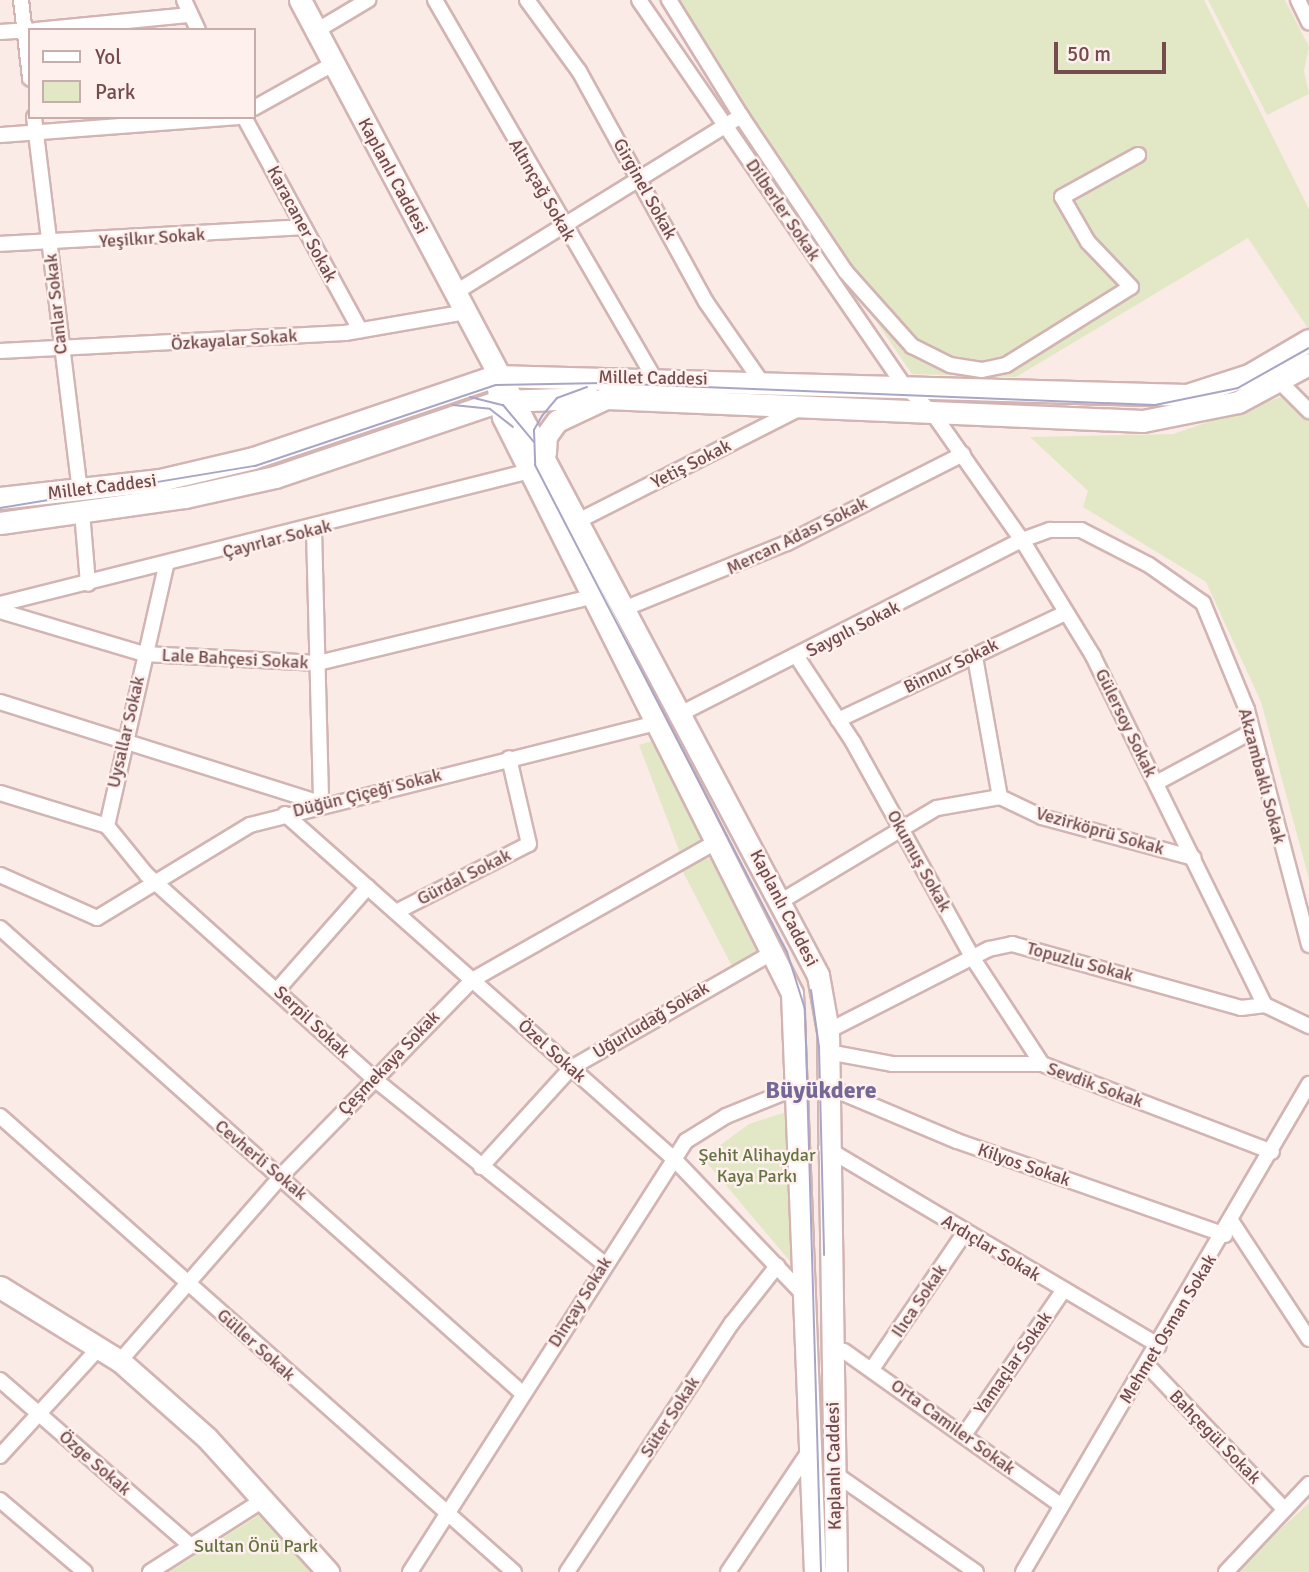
<!DOCTYPE html>
<html>
<head>
<meta charset="utf-8">
<style>
	body { margin:0 }
	#map { position:relative; width:1309px; height:1572px; overflow:hidden; background:#fbebe6; font-family:Signika,sans-serif }
	div>[style] { position:absolute }
	[style*='--x'] { left:calc(var(--x)*1px); top:calc(var(--y)*1px); width:calc(var(--w)*1px); rotate:calc(var(--a)*1deg) }
	.green>* { inset:0; background:#e2e8c5 }
	.roads { filter:drop-shadow(2px 0 #d2b4b3) drop-shadow(-2px 0 #d2b4b3) drop-shadow(0 2px #d2b4b3) drop-shadow(0 -2px #d2b4b3) }
	.minor>* { height:14px; margin:-7px; padding:0 7px; transform-origin:7px; border-radius:7px; background:#fff }
	.secondary>* { height:21px; margin:-10.5px; padding:0 10.5px; transform-origin:10.5px; border-radius:10.5px; background:#fff }
	.tram>* { height:2px; margin:-1px; padding:0 1px; transform-origin:1px; border-radius:1px; background:#a9a5c5 }
	span { translate:-50% -50%; white-space:nowrap; text-align:center; line-height:1.15; -webkit-text-stroke:5px #fef0ec; paint-order:stroke }
	.street-label { font-size:18px; color:#744c4e }
	.park-label { font-size:18px; color:#647341 }
	.district-label { font-size:24px; color:#746897; font-weight:700 }
	.legend { position:absolute; left:28px; top:28px; width:228px; height:91px; box-sizing:border-box; background:#fef0ec; border:2px solid #c7aead; margin:0; padding:9px 12px; list-style:none; font-size:21px; color:#744c4e }
	.legend li { display:flex; align-items:center; gap:14px; height:35px }
	.legend b { width:35px; border:2px solid #c7aead }
	.scale { position:absolute; left:1054px; top:42px; width:112px; height:32px; box-sizing:border-box; border:4px solid #744c4e; border-top:0; padding-left:9px; font-size:21px; line-height:24px; white-space:nowrap; color:#744c4e; -webkit-text-stroke:5px #fef0ec; paint-order:stroke }
</style>
</head>
<body>
<div id="map">
	<div class="green">
		<i style="clip-path:polygon(658px 0,1204px 0,1309px 209px,1309px 330px,1248px 238px,1016px 377px,912px 374px)"></i>
		<i style="clip-path:polygon(1208px 0,1285px 0,1309px 47px,1304px 71px,1309px 94px,1267px 115px)"></i>
		<i style="clip-path:polygon(1284px 396px,1309px 420px,1309px 879px,1261px 702px,1206px 582px,1083px 507px,1088px 491px,1030px 437px,1173px 434px)"></i>
		<i style="clip-path:polygon(652px 741px,704px 844px,680px 853px,639px 745px)"></i>
		<i style="clip-path:polygon(693px 857px,715px 859px,768px 955px,735px 972px,682px 870px)"></i>
		<i style="clip-path:polygon(792px 1110px,794px 1266px,703px 1158px,749px 1124px)"></i>
		<i style="clip-path:polygon(1309px 1503px,1309px 1572px,1240px 1572px,1255px 1552px)"></i>
		<i style="clip-path:polygon(262px 1513px,310px 1572px,169px 1572px)"></i>
	</div>
	<div class="roads">
		<div class="minor">
			<i style="--x:21;--y:0;--w:79;--a:83.4"></i>
			<i style="--x:184;--y:0;--w:33;--a:65"></i>
			<i style="--x:435;--y:0;--w:437;--a:59.9"></i>
			<i style="--x:527;--y:0;--w:88;--a:53.8"></i>
			<i style="--x:579;--y:71;--w:264;--a:61.2"></i>
			<i style="--x:706;--y:302;--w:95;--a:55.3"></i>
			<i style="--x:639;--y:0;--w:466;--a:55.5"></i>
			<i style="--x:903;--y:384;--w:44;--a:45"></i>
			<i style="--x:934;--y:415;--w:153;--a:54.9"></i>
			<i style="--x:1022;--y:540;--w:136;--a:58.5"></i>
			<i style="--x:1093;--y:656;--w:389;--a:63.8"></i>
			<i style="--x:1265;--y:1005;--w:49;--a:25.5"></i>
			<i style="--x:1298;--y:0;--w:25;--a:64"></i>
			<i style="--x:36;--y:30;--w:155;--a:-5.6"></i>
			<i style="--x:316;--y:31;--w:61;--a:-30.8"></i>
			<i style="--x:0;--y:32;--w:30;--a:-4"></i>
			<i style="--x:254;--y:108;--w:90;--a:-29.1"></i>
			<i style="--x:741;--y:116;--w:187;--a:56.1"></i>
			<i style="--x:845;--y:271;--w:101;--a:48.2"></i>
			<i style="--x:912;--y:346;--w:42;--a:26.6"></i>
			<i style="--x:950;--y:365;--w:32;--a:9"></i>
			<i style="--x:982;--y:370;--w:25;--a:-12"></i>
			<i style="--x:1006;--y:365;--w:147;--a:-32"></i>
			<i style="--x:1131;--y:287;--w:62;--a:-133.7"></i>
			<i style="--x:1088;--y:242;--w:52;--a:-120"></i>
			<i style="--x:1062;--y:197;--w:87;--a:-28.9"></i>
			<i style="--x:34;--y:117;--w:376;--a:83"></i>
			<i style="--x:244;--y:117;--w:243;--a:61.4"></i>
			<i style="--x:0;--y:135;--w:239;--a:-4.3"></i>
			<i style="--x:0;--y:244;--w:304;--a:-3.2"></i>
			<i style="--x:456;--y:292;--w:335;--a:-31.7"></i>
			<i style="--x:741;--y:116;--w:137;--a:-121.8"></i>
			<i style="--x:0;--y:351;--w:345;--a:-3"></i>
			<i style="--x:345;--y:333;--w:124;--a:-9.8"></i>
			<i style="--x:1281;--y:383;--w:40;--a:45"></i>
			<i style="--x:82;--y:512;--w:72;--a:85.2"></i>
			<i style="--x:580;--y:520;--w:248;--a:-26.9"></i>
			<i style="--x:314;--y:530;--w:273;--a:88.5"></i>
			<i style="--x:166;--y:566;--w:267;--a:102.8"></i>
			<i style="--x:107;--y:826;--w:63;--a:50.8"></i>
			<i style="--x:147;--y:875;--w:304;--a:41.9"></i>
			<i style="--x:373;--y:1078;--w:297;--a:38.8"></i>
			<i style="--x:0;--y:604;--w:555;--a:-14.09"></i>
			<i style="--x:626;--y:608;--w:174;--a:-22"></i>
			<i style="--x:787;--y:543;--w:197;--a:-26.8"></i>
			<i style="--x:0;--y:611;--w:150;--a:16.6"></i>
			<i style="--x:144;--y:654;--w:174;--a:3"></i>
			<i style="--x:318;--y:663;--w:285;--a:-13.6"></i>
			<i style="--x:797;--y:657;--w:102;--a:56.6"></i>
			<i style="--x:853;--y:742;--w:246;--a:61"></i>
			<i style="--x:972;--y:957;--w:128;--a:56.8"></i>
			<i style="--x:975;--y:657;--w:142;--a:79.9"></i>
			<i style="--x:0;--y:702;--w:337;--a:17.5"></i>
			<i style="--x:682;--y:713;--w:381;--a:-27"></i>
			<i style="--x:1022;--y:540;--w:30;--a:-20"></i>
			<i style="--x:1050;--y:530;--w:31;--a:0"></i>
			<i style="--x:1081;--y:530;--w:76;--a:27.2"></i>
			<i style="--x:1149;--y:565;--w:66;--a:35.1"></i>
			<i style="--x:1203;--y:603;--w:116;--a:67.6"></i>
			<i style="--x:1247;--y:710;--w:243;--a:75.2"></i>
			<i style="--x:838;--y:720;--w:251;--a:-25.2"></i>
			<i style="--x:1156;--y:783;--w:108;--a:-28.2"></i>
			<i style="--x:0;--y:793;--w:112;--a:17.1"></i>
			<i style="--x:285;--y:814;--w:520;--a:41.57"></i>
			<i style="--x:674;--y:1159;--w:190;--a:46.3"></i>
			<i style="--x:0;--y:875;--w:106;--a:23.9"></i>
			<i style="--x:97;--y:918;--w:179;--a:-31.3"></i>
			<i style="--x:250;--y:825;--w:422;--a:-14.1"></i>
			<i style="--x:783;--y:900;--w:179;--a:-30.9"></i>
			<i style="--x:937;--y:808;--w:64;--a:-9.9"></i>
			<i style="--x:1000;--y:797;--w:47;--a:25.5"></i>
			<i style="--x:1042;--y:817;--w:157;--a:15.1"></i>
			<i style="--x:396;--y:912;--w:149;--a:-27.1"></i>
			<i style="--x:529;--y:844;--w:88;--a:-103.1"></i>
			<i style="--x:0;--y:928;--w:699;--a:41.69"></i>
			<i style="--x:278;--y:989;--w:136;--a:-48.6"></i>
			<i style="--x:828;--y:1031;--w:181;--a:-27"></i>
			<i style="--x:989;--y:949;--w:24;--a:-12"></i>
			<i style="--x:1012;--y:944;--w:238;--a:15.6"></i>
			<i style="--x:1241;--y:1008;--w:24;--a:-7"></i>
			<i style="--x:828;--y:1052;--w:65;--a:10.6"></i>
			<i style="--x:892;--y:1064;--w:150;--a:0"></i>
			<i style="--x:1042;--y:1064;--w:246;--a:20.9"></i>
			<i style="--x:826;--y:1086;--w:142;--a:22.8"></i>
			<i style="--x:957;--y:1141;--w:284;--a:19.3"></i>
			<i style="--x:0;--y:1116;--w:687;--a:41.58"></i>
			<i style="--x:826;--y:1148;--w:387;--a:30.7"></i>
			<i style="--x:481;--y:1167;--w:134;--a:-47.7"></i>
			<i style="--x:571;--y:1068;--w:235;--a:-29.8"></i>
			<i style="--x:1232;--y:1222;--w:140;--a:56.7"></i>
			<i style="--x:844;--y:1351;--w:266;--a:35.4"></i>
			<i style="--x:120;--y:1361;--w:247;--a:-48.9"></i>
			<i style="--x:282;--y:1175;--w:272;--a:-45.7"></i>
			<i style="--x:472;--y:980;--w:284;--a:-29.5"></i>
			<i style="--x:1147;--y:1365;--w:197;--a:46.4"></i>
			<i style="--x:872;--y:1369;--w:166;--a:-55.8"></i>
			<i style="--x:0;--y:1380;--w:253;--a:41"></i>
			<i style="--x:964;--y:1435;--w:175;--a:-55.5"></i>
			<i style="--x:0;--y:1456;--w:145;--a:-47.5"></i>
			<i style="--x:834;--y:1473;--w:173;--a:34.9"></i>
			<i style="--x:0;--y:1500;--w:111;--a:40.3"></i>
			<i style="--x:150;--y:1572;--w:134;--a:-32.5"></i>
			<i style="--x:410;--y:1572;--w:512;--a:-57.37"></i>
			<i style="--x:686;--y:1141;--w:47;--a:-32"></i>
			<i style="--x:726;--y:1116;--w:80;--a:-22.1"></i>
			<i style="--x:567;--y:1572;--w:299;--a:-56.5"></i>
			<i style="--x:732;--y:1323;--w:73;--a:-51.7"></i>
			<i style="--x:728;--y:1572;--w:147;--a:-56.1"></i>
			<i style="--x:1023;--y:1572;--w:566;--a:-59.63"></i>
			<i style="--x:1226;--y:1572;--w:121;--a:-46.7"></i>
		</div>
		<div class="secondary">
			<i style="--x:300;--y:0;--w:1104;--a:62.02"></i>
			<i style="--x:818;--y:975;--w:57;--a:79.9"></i>
			<i style="--x:828;--y:1031;--w:541;--a:89.15"></i>
			<i style="--x:494;--y:366;--w:52;--a:80"></i>
			<i style="--x:503;--y:417;--w:644;--a:63.36"></i>
			<i style="--x:792;--y:993;--w:579;--a:87.73"></i>
			<i style="--x:545;--y:453;--w:17;--a:-87"></i>
			<i style="--x:546;--y:436;--w:19;--a:-54"></i>
			<i style="--x:557;--y:421;--w:54;--a:-25.1"></i>
			<i style="--x:606;--y:398;--w:537;--a:2.45"></i>
			<i style="--x:1143;--y:421;--w:97;--a:-11.3"></i>
			<i style="--x:1238;--y:402;--w:81;--a:-28.2"></i>
			<i style="--x:0;--y:498;--w:161;--a:-6.4"></i>
			<i style="--x:160;--y:480;--w:96;--a:-13.3"></i>
			<i style="--x:253;--y:458;--w:256;--a:-18.7"></i>
			<i style="--x:495;--y:376;--w:692;--a:1.57"></i>
			<i style="--x:1187;--y:395;--w:65;--a:-17.9"></i>
			<i style="--x:1249;--y:375;--w:69;--a:-30.3"></i>
			<i style="--x:0;--y:523;--w:187;--a:-8"></i>
			<i style="--x:185;--y:497;--w:92;--a:-12.5"></i>
			<i style="--x:275;--y:477;--w:237;--a:-18.7"></i>
			<i style="--x:499;--y:401;--w:91;--a:-1.9"></i>
			<i style="--x:0;--y:1287;--w:141;--a:31.7"></i>
			<i style="--x:120;--y:1361;--w:116;--a:41.5"></i>
			<i style="--x:207;--y:1438;--w:181;--a:47.9"></i>
		</div>
	</div>
	<div class="tram">
		<i style="--x:587;--y:387;--w:32;--a:160"></i>
		<i style="--x:557;--y:398;--w:23;--a:130"></i>
		<i style="--x:542;--y:416;--w:16;--a:120"></i>
		<i style="--x:534;--y:430;--w:35;--a:88"></i>
		<i style="--x:535;--y:465;--w:548;--a:62.64"></i>
		<i style="--x:787;--y:952;--w:60;--a:72.5"></i>
		<i style="--x:805;--y:1009;--w:563;--a:88.37"></i>
		<i style="--x:470;--y:397;--w:34;--a:14"></i>
		<i style="--x:503;--y:405;--w:48;--a:50"></i>
		<i style="--x:453;--y:405;--w:37;--a:6"></i>
		<i style="--x:490;--y:409;--w:29;--a:38"></i>
		<i style="--x:0;--y:508;--w:258;--a:-9.4"></i>
		<i style="--x:255;--y:466;--w:254;--a:-18.6"></i>
		<i style="--x:496;--y:385;--w:108;--a:-1.1"></i>
		<i style="--x:604;--y:383;--w:551;--a:2.29"></i>
		<i style="--x:1155;--y:405;--w:85;--a:-11.6"></i>
		<i style="--x:1238;--y:388;--w:81;--a:-29.4"></i>
		<i style="--x:811;--y:990;--w:58;--a:82"></i>
		<i style="--x:819;--y:1047;--w:208;--a:88.6"></i>
	</div>
	<div class="street-label">
		<span style="left:393px;top:176px;rotate:62deg">Kaplanlı Caddesi</span>
		<span style="left:645px;top:189px;rotate:61deg">Girginel Sokak</span>
		<span style="left:542px;top:190px;rotate:60deg">Altınçağ Sokak</span>
		<span style="left:783px;top:210px;rotate:56deg">Dilberler Sokak</span>
		<span style="left:302px;top:224px;rotate:62deg">Karacaner Sokak</span>
		<span style="left:152px;top:238px;rotate:-4deg">Yeşilkır Sokak</span>
		<span style="left:56px;top:304px;rotate:-96deg">Canlar Sokak</span>
		<span style="left:234px;top:340px;rotate:-4deg">Özkayalar Sokak</span>
		<span style="left:653px;top:378px;rotate:1deg">Millet Caddesi</span>
		<span style="left:691px;top:464px;rotate:-27deg">Yetiş Sokak</span>
		<span style="left:102px;top:487px;rotate:-7deg">Millet Caddesi</span>
		<span style="left:797px;top:536px;rotate:-26deg">Mercan Adası Sokak</span>
		<span style="left:277px;top:539px;rotate:-14deg">Çayırlar Sokak</span>
		<span style="left:853px;top:629px;rotate:-27deg">Saygılı Sokak</span>
		<span style="left:235px;top:659px;rotate:3deg">Lale Bahçesi Sokak</span>
		<span style="left:951px;top:666px;rotate:-26deg">Binnur Sokak</span>
		<span style="left:1126px;top:723px;rotate:64deg">Gülersoy Sokak</span>
		<span style="left:126px;top:732px;rotate:-77deg">Uysallar Sokak</span>
		<span style="left:1262px;top:776px;rotate:75deg">Akzambaklı Sokak</span>
		<span style="left:367px;top:793px;rotate:-14deg">Düğün Çiçeği Sokak</span>
		<span style="left:1100px;top:831px;rotate:16deg">Vezirköprü Sokak</span>
		<span style="left:919px;top:861px;rotate:61deg">Okumuş Sokak</span>
		<span style="left:464px;top:877px;rotate:-27deg">Gürdal Sokak</span>
		<span style="left:784px;top:908px;rotate:63deg">Kaplanlı Caddesi</span>
		<span style="left:1080px;top:962px;rotate:15deg">Topuzlu Sokak</span>
		<span style="left:651px;top:1020px;rotate:-31deg">Uğurludağ Sokak</span>
		<span style="left:312px;top:1022px;rotate:43deg">Serpil Sokak</span>
		<span style="left:552px;top:1051px;rotate:42deg">Özel Sokak</span>
		<span style="left:389px;top:1063px;rotate:-46deg">Çeşmekaya Sokak</span>
		<span style="left:1095px;top:1085px;rotate:20deg">Sevdik Sokak</span>
		<span style="left:261px;top:1160px;rotate:40deg">Cevherli Sokak</span>
		<span style="left:1024px;top:1165px;rotate:19deg">Kilyos Sokak</span>
		<span style="left:991px;top:1248px;rotate:31deg">Ardıçlar Sokak</span>
		<span style="left:919px;top:1301px;rotate:-56deg">Ilıca Sokak</span>
		<span style="left:580px;top:1302px;rotate:-58deg">Dinçay Sokak</span>
		<span style="left:1168px;top:1329px;rotate:-59deg">Mehmet Osman Sokak</span>
		<span style="left:256px;top:1345px;rotate:42deg">Güller Sokak</span>
		<span style="left:1013px;top:1363px;rotate:-55deg">Yamaçlar Sokak</span>
		<span style="left:670px;top:1417px;rotate:-57deg">Süter Sokak</span>
		<span style="left:953px;top:1427px;rotate:36deg">Orta Camiler Sokak</span>
		<span style="left:1215px;top:1437px;rotate:46deg">Bahçegül Sokak</span>
		<span style="left:95px;top:1463px;rotate:41deg">Özge Sokak</span>
		<span style="left:834px;top:1466px;rotate:-91deg">Kaplanlı Caddesi</span>
	</div>
	<div class="park-label">
		<span style="left:757px;top:1166px">Şehit Alihaydar<br>Kaya Parkı</span>
		<span style="left:256px;top:1546px">Sultan Önü Park</span>
	</div>
	<div class="district-label">
		<span style="left:821px;top:1091px">Büyükdere</span>
	</div>
	<ul class="legend">
	<li><b style="height:9px;background:#fff"></b>Yol</li>
	<li><b style="height:19px;background:#e2e8c5"></b>Park</li>
	</ul>
	<div class="scale">50 m</div>
</div>
</body>
</html>
